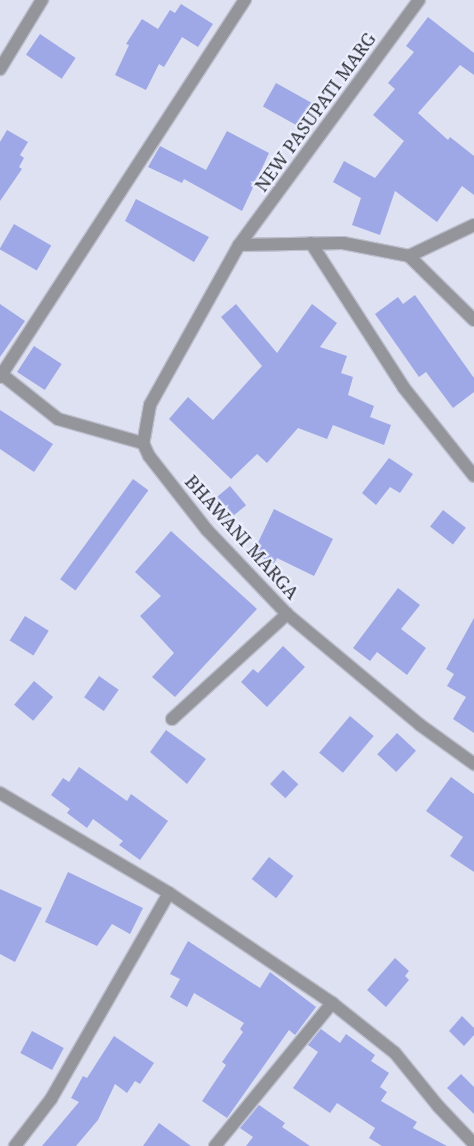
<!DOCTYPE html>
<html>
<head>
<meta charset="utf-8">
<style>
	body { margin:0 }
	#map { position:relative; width:474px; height:1146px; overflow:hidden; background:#dee1f1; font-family:"Noto Serif",serif }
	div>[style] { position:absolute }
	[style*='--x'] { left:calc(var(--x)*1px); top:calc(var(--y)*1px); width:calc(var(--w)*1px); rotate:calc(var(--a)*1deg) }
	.building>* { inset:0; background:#9ea8e6; transform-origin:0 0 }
	.roads { filter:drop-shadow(1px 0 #bcbecc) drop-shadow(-1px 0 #bcbecc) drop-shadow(0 1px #bcbecc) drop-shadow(0 -1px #bcbecc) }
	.minor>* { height:12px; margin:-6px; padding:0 6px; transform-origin:6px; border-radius:6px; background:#93959b }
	span { translate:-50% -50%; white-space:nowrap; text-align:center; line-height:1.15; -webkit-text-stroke:4.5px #ebefff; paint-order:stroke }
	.street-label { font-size:18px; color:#33343a }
</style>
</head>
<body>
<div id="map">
	<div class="building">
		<i style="clip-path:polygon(181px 4px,213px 24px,198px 47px,182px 37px,164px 67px,159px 64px,146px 90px,115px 75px,129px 45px,126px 44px,142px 19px,158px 29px,170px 10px,175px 13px)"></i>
		<i style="clip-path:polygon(428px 17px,474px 53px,474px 75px,460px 65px,418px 113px,448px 140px,450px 137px,474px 156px,474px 195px,462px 186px,437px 222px,395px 191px,380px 235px,352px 225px,361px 198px,333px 182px,344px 161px,375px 178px,404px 141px,373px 115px,395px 89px,388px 83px,414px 52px,406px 46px)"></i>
		<i style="left:40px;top:34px;width:43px;height:25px;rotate:34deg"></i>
		<i style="left:276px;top:83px;width:41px;height:27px;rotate:29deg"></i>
		<i style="clip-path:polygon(7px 130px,28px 142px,20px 155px,24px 158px,19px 167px,22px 169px,0 201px,0 142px)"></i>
		<i style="clip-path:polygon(227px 131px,269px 153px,242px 211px,184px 179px,182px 183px,148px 167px,160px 146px,206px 170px)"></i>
		<i style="clip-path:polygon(136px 199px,209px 237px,194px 262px,125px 221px)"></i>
		<i style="left:14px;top:224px;width:43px;height:29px;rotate:30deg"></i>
		<i style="clip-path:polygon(415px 295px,474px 378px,474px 392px,453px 408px,426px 372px,419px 377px,375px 314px,398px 297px,403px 304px)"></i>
		<i style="clip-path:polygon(0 304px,25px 321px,0 357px)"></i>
		<i style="clip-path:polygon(236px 304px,277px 353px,312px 304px,337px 323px,320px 347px,347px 356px,341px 373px,353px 377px,348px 395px,374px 406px,370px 417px,391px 425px,384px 445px,333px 425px,327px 439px,298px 428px,267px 463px,257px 454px,231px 479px,169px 419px,188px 397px,213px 420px,262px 366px,221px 317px)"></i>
		<i style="left:34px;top:346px;width:33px;height:31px;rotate:33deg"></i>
		<i style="clip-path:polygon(0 410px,53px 444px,34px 472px,0 449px)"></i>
		<i style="clip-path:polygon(389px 458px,413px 474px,400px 493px,390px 487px,376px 505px,362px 493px)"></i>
		<i style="left:133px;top:479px;width:19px;height:124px;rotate:36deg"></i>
		<i style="left:230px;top:486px;width:25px;height:26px;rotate:50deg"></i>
		<i style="clip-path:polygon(274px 509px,333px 539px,314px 576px,277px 558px,274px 564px,253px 553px)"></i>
		<i style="left:443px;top:510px;width:29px;height:21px;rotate:38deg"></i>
		<i style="clip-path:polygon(171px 531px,257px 609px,175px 697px,152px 677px,174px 653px,140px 616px,161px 596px,135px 572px)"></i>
		<i style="clip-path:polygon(398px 588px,420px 605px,401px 629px,426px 648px,407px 675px,377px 652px,370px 661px,353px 648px)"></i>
		<i style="left:25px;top:616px;width:28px;height:29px;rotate:32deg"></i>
		<i style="clip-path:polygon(474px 618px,474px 733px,453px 719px,466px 697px,447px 686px,454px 674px,446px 669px)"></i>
		<i style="clip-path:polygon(283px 646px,305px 667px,267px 707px,241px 682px,253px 669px,258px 673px)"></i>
		<i style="left:99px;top:676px;width:24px;height:26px;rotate:35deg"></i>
		<i style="left:34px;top:681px;width:25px;height:31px;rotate:40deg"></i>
		<i style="left:350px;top:716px;width:31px;height:48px;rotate:40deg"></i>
		<i style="clip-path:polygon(166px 730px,206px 759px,187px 784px,150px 752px)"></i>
		<i style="left:397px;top:733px;width:26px;height:29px;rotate:43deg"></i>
		<i style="clip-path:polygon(79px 767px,127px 801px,131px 794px,168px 821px,140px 860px,119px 845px,123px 841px,93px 819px,87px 828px,67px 813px,70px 809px,51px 795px,63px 778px,69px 782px)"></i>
		<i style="left:283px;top:770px;width:21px;height:19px;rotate:43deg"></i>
		<i style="clip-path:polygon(451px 777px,474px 794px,474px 872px,450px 856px,463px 837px,426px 811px)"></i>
		<i style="left:269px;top:857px;width:31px;height:28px;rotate:38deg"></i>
		<i style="clip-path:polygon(68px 872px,143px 908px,130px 934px,112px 924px,97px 946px,45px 922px)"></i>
		<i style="clip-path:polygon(0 889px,42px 908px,15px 962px,0 954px)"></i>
		<i style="clip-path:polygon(188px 941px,260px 988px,270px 972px,316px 1007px,295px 1035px,289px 1030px,227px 1118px,202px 1101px,226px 1065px,222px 1062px,243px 1032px,240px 1029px,244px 1023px,194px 993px,187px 1007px,170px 997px,180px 979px,170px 974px)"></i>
		<i style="clip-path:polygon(395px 958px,409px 971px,405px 976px,409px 980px,386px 1007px,367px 990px)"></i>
		<i style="clip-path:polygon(462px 1016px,474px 1028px,474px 1035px,464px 1046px,449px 1031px)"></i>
		<i style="clip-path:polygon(321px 1029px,340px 1043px,346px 1034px,375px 1055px,371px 1061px,389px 1073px,380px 1087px,387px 1092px,381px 1101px,417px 1122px,413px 1128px,447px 1146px,382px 1146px,369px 1138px,375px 1128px,337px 1103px,330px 1113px,293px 1088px,318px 1052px,308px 1045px)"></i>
		<i style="left:32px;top:1031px;width:36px;height:25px;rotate:28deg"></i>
		<i style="clip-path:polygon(114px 1036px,154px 1063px,140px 1084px,135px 1081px,127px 1093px,115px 1084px,98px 1120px,76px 1146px,42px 1146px,79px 1102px,71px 1098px,83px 1076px,87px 1078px)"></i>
		<i style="clip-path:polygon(461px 1074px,474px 1087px,474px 1114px,447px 1088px)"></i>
		<i style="clip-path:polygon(259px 1105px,285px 1123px,282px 1127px,310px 1146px,246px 1146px,253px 1137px,240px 1128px)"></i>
		<i style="clip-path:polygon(159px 1123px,191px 1146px,143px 1146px)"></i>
	</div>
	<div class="roads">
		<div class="minor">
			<i style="--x:419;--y:0;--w:304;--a:126.3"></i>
			<i style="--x:239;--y:245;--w:183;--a:119.1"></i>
			<i style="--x:150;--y:405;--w:39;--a:100"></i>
			<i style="--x:143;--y:443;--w:14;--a:65"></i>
			<i style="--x:149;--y:456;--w:94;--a:51.9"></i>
			<i style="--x:207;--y:530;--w:116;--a:46.4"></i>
			<i style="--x:287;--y:614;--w:173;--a:39.8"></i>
			<i style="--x:420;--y:725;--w:67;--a:35.8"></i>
			<i style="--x:0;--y:69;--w:81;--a:-58.7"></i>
			<i style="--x:311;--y:243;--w:172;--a:57.3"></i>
			<i style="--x:404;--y:388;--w:112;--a:51.5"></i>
			<i style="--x:239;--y:245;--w:104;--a:-1.1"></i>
			<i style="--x:343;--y:243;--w:67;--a:11.1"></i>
			<i style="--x:409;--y:256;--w:72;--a:-25.5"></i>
			<i style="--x:409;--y:256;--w:91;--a:44.6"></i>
			<i style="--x:0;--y:373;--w:74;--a:38.4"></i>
			<i style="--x:58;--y:419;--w:88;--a:15.8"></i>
			<i style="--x:0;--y:377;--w:450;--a:-57"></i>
			<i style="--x:172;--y:719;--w:156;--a:-42.4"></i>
			<i style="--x:0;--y:793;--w:196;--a:30.6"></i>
			<i style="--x:169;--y:893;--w:197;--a:34"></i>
			<i style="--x:332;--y:1003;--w:80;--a:38.4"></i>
			<i style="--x:395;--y:1053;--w:68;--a:50.9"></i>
			<i style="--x:438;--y:1106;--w:52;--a:46.5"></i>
			<i style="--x:15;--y:1146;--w:59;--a:-52.5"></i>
			<i style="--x:51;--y:1099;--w:237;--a:-60.2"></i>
			<i style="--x:215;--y:1146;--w:185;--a:-50.7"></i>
		</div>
	</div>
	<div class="street-label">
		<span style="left:315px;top:112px;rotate:-54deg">NEW PASUPATI MARG</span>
		<span style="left:242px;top:537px;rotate:48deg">BHAWANI MARGA</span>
	</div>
</div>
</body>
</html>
